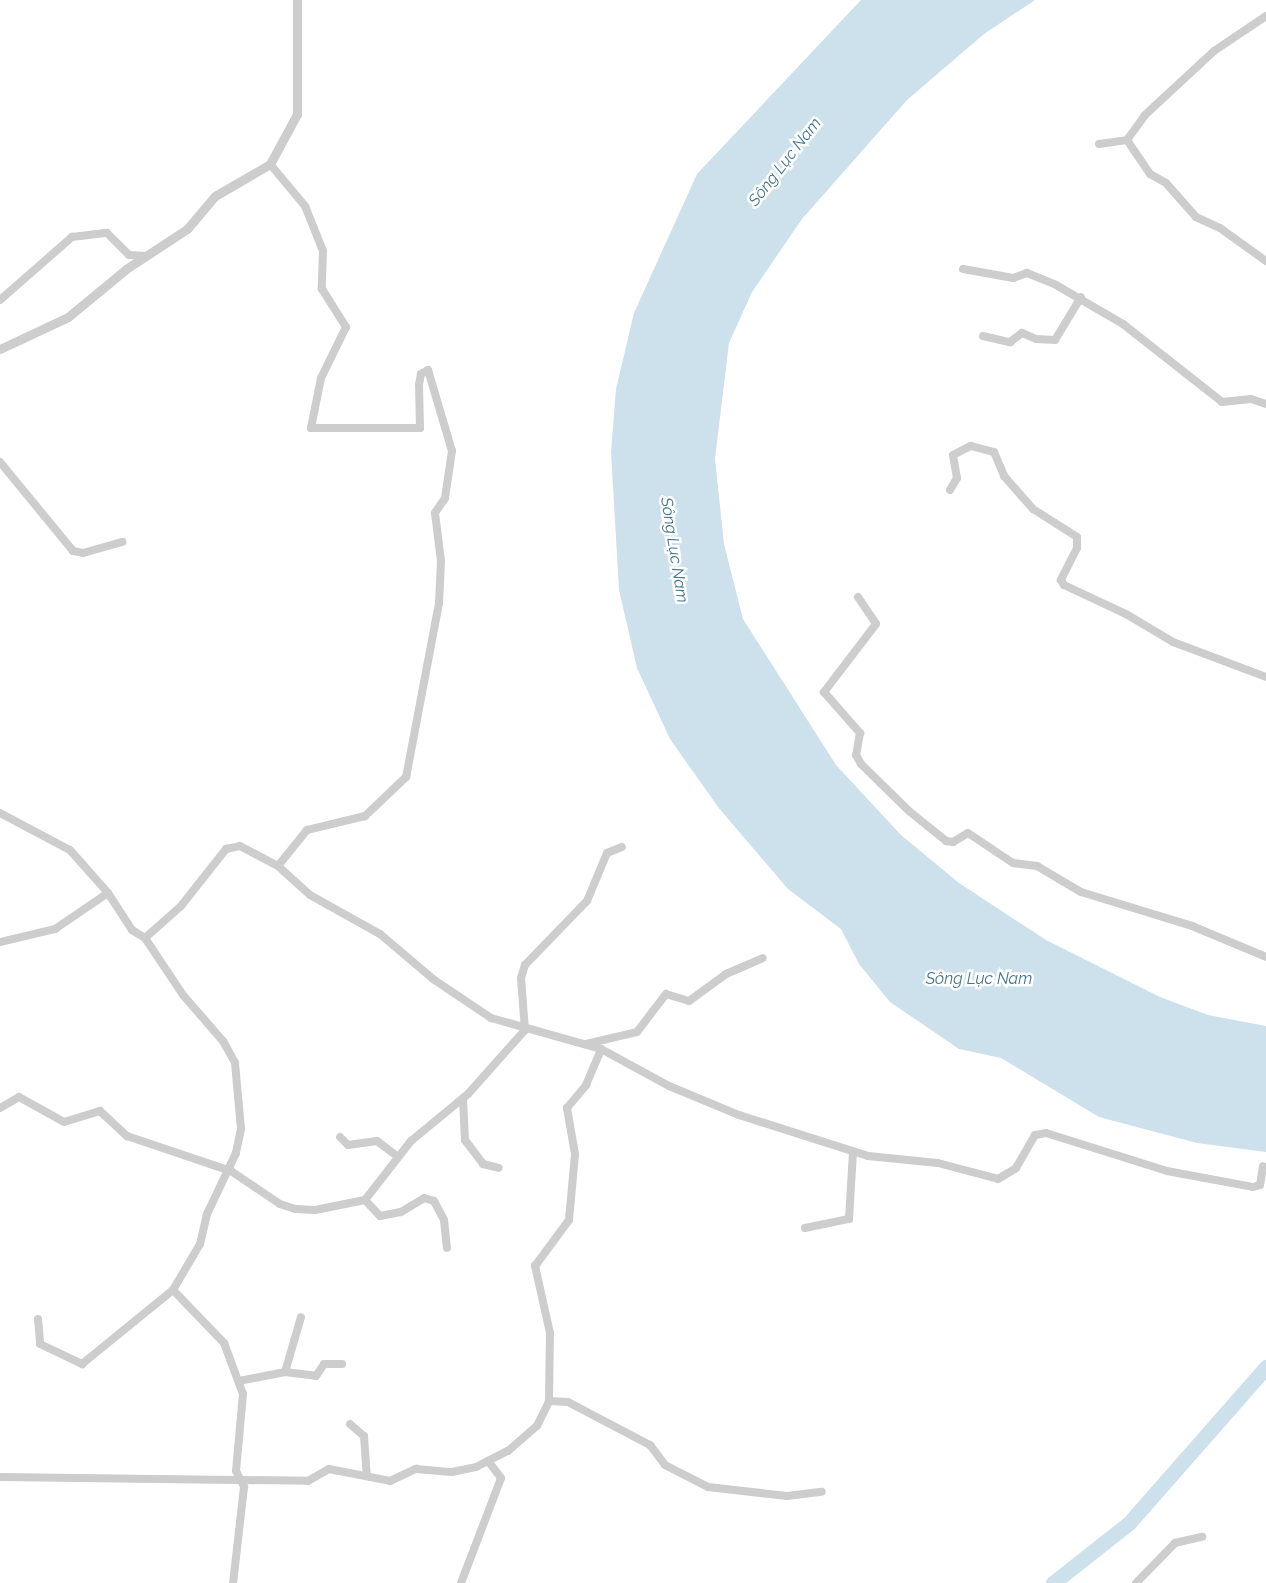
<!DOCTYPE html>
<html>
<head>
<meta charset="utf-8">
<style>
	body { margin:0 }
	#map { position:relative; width:1266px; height:1583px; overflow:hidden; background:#fff; font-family:Raleway,sans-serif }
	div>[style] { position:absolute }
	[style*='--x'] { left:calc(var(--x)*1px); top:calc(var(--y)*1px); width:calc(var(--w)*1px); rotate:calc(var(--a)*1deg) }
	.water>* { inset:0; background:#cce1eb }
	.river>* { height:15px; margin:-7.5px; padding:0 7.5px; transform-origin:7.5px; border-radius:7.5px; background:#cce1eb }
	.minor>* { height:8px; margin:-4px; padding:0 4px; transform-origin:4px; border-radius:4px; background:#cdcdcd }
	.tertiary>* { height:9px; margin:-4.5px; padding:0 4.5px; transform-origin:4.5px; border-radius:4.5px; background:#cdcdcd }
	span { translate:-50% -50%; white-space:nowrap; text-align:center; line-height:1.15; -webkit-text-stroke:5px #fff; paint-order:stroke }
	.water-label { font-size:16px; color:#41758f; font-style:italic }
</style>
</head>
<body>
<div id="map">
	<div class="water">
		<i style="clip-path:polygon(861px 0,1035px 0,984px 34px,907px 100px,802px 219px,752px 292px,729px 343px,715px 459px,724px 544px,743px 619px,836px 765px,901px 835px,959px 883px,1046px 940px,1160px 997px,1208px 1015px,1266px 1026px,1266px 1152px,1197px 1143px,1099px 1117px,1001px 1058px,959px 1049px,890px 1002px,859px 964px,841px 929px,788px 889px,718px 807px,670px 739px,637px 668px,619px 590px,611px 452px,616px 389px,634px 313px,697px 174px)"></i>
	</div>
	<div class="river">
		<i style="--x:1053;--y:1583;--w:97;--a:-38.3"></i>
		<i style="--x:1129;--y:1523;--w:208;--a:-48.7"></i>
	</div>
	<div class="minor">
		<i style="--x:1127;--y:140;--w:41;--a:55.9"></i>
		<i style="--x:1150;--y:174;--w:18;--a:29"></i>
		<i style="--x:1166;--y:183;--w:45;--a:48.6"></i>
		<i style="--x:1196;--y:217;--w:26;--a:25"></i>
		<i style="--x:1220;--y:228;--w:57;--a:35.7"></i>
		<i style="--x:1099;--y:144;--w:28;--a:-8"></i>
		<i style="--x:1127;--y:140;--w:31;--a:-54"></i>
		<i style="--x:1145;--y:115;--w:94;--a:-42.8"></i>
		<i style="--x:1214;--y:51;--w:63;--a:-33.9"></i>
		<i style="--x:270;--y:164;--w:55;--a:50.2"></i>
		<i style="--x:305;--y:206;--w:48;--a:68.2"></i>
		<i style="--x:323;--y:251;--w:38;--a:92"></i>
		<i style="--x:322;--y:289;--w:45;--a:57.7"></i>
		<i style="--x:346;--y:327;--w:57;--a:116.1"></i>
		<i style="--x:321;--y:378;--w:51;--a:101.3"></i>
		<i style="--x:311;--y:428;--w:109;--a:0"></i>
		<i style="--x:420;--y:428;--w:43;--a:-91.3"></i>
		<i style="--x:419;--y:385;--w:11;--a:-80"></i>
		<i style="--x:421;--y:374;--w:8;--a:-30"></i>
		<i style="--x:428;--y:370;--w:84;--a:73.5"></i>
		<i style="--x:452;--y:451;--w:48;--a:98.5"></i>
		<i style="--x:445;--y:498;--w:18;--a:124"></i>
		<i style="--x:435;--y:513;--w:48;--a:82.9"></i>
		<i style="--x:441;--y:561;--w:42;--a:92.7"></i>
		<i style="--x:439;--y:603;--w:177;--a:100.7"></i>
		<i style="--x:406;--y:777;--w:57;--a:136.4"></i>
		<i style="--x:365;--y:816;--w:60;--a:166.4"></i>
		<i style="--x:307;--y:830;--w:46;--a:128.9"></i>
		<i style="--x:963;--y:269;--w:51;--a:10.2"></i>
		<i style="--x:1013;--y:278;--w:15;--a:-20"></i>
		<i style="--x:1027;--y:273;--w:31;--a:22"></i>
		<i style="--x:1056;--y:285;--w:78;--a:30.2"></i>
		<i style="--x:1123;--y:324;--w:126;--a:38.2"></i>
		<i style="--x:1222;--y:402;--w:29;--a:-6"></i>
		<i style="--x:1251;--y:399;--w:16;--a:18"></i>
		<i style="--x:0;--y:300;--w:96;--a:-41.2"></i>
		<i style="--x:72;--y:237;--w:35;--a:-7"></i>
		<i style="--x:107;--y:233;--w:31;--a:45"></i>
		<i style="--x:129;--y:255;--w:18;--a:3"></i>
		<i style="--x:983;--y:336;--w:28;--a:13"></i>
		<i style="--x:1010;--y:342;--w:15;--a:-37"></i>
		<i style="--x:1022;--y:333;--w:15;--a:23"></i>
		<i style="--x:1036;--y:339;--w:19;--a:3"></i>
		<i style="--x:1055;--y:340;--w:50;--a:-58.8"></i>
		<i style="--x:0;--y:462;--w:115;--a:50.6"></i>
		<i style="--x:73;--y:551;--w:10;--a:11"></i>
		<i style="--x:83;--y:553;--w:41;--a:-15.8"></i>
		<i style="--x:950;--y:490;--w:14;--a:-60"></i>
		<i style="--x:957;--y:478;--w:23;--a:-100"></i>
		<i style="--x:953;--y:455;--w:20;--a:-27"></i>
		<i style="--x:971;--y:446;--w:24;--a:15"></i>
		<i style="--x:994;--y:452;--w:26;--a:67"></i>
		<i style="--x:1004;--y:476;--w:44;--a:48.7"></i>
		<i style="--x:1033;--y:509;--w:52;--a:32.5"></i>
		<i style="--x:1077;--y:537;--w:11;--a:90"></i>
		<i style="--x:1077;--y:548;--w:36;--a:117"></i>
		<i style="--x:1061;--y:580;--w:6;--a:59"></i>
		<i style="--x:1064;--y:585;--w:68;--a:25.1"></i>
		<i style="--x:1126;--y:614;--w:55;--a:30.8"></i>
		<i style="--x:1173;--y:642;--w:99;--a:20.6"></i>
		<i style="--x:858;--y:597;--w:32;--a:56"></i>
		<i style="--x:876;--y:624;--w:86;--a:127.4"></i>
		<i style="--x:824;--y:692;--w:55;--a:48.7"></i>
		<i style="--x:860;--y:733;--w:22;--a:100"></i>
		<i style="--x:856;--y:755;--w:10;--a:61"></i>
		<i style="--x:861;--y:764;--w:67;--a:44.4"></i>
		<i style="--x:909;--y:811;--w:48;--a:39"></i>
		<i style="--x:946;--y:841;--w:7;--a:8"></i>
		<i style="--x:953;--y:842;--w:17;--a:-31"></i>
		<i style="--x:968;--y:833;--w:54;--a:33.7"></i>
		<i style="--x:1013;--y:863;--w:24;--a:7"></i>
		<i style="--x:1037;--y:866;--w:51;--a:30.6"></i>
		<i style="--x:1081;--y:892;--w:116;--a:17"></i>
		<i style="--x:1192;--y:926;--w:80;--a:22.7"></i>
		<i style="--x:0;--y:813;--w:79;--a:27.9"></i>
		<i style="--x:70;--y:850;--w:57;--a:48.5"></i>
		<i style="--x:108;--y:893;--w:44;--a:57"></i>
		<i style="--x:132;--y:930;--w:15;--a:32"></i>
		<i style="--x:145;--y:938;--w:48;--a:-41.6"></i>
		<i style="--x:181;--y:906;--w:73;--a:-51.7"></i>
		<i style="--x:226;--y:849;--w:14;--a:-12"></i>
		<i style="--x:240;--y:846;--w:43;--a:27.8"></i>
		<i style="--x:278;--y:866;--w:43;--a:42.2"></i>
		<i style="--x:310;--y:895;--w:80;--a:29.1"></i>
		<i style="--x:380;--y:934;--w:70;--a:40.3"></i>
		<i style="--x:433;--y:979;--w:70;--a:33.9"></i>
		<i style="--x:491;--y:1018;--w:114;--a:15.7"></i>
		<i style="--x:601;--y:1049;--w:77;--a:28.6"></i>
		<i style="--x:669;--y:1086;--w:76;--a:22.5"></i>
		<i style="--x:739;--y:1115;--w:135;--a:17.6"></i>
		<i style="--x:868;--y:1156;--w:70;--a:5.7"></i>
		<i style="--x:938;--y:1163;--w:62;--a:14.9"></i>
		<i style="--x:998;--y:1179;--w:21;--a:-31"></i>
		<i style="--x:1016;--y:1168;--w:38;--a:-60"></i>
		<i style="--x:1035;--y:1135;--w:11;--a:-10"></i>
		<i style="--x:1046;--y:1133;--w:127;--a:17.4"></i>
		<i style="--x:1167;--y:1171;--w:87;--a:10.5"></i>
		<i style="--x:1253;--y:1187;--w:7;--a:-16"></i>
		<i style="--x:1260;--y:1185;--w:19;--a:-81"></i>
		<i style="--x:145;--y:938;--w:69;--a:56.3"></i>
		<i style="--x:183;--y:995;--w:61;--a:49"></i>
		<i style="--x:223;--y:1041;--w:25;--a:61"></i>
		<i style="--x:235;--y:1063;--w:66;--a:84.8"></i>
		<i style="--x:241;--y:1129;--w:25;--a:102"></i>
		<i style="--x:236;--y:1153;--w:68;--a:115.4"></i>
		<i style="--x:207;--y:1214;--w:31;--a:103"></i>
		<i style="--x:200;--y:1244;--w:53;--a:120.4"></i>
		<i style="--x:173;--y:1290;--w:74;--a:46.1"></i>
		<i style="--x:224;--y:1343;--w:54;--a:69.6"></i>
		<i style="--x:243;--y:1394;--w:77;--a:95.2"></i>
		<i style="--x:236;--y:1471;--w:18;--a:63"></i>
		<i style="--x:244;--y:1487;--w:97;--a:96.5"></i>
		<i style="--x:0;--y:942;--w:57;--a:-13.3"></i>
		<i style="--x:55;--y:929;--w:64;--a:-34.2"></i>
		<i style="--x:586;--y:1044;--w:52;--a:-13.2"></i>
		<i style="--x:637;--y:1032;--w:48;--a:-52.7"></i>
		<i style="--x:666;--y:994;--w:24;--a:17"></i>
		<i style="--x:689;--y:1001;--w:46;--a:-36.1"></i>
		<i style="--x:726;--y:974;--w:40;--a:-23.4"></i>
		<i style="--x:463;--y:1099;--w:41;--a:87.2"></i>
		<i style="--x:465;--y:1140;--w:30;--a:53"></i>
		<i style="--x:483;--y:1164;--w:16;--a:14"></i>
		<i style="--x:0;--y:1108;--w:22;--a:-30"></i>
		<i style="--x:19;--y:1097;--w:51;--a:29.1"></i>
		<i style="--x:64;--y:1122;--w:38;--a:-17"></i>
		<i style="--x:100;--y:1111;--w:37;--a:43"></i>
		<i style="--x:127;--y:1136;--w:110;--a:18.6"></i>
		<i style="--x:231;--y:1171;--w:59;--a:34"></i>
		<i style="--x:280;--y:1204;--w:16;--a:18"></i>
		<i style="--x:295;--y:1209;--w:20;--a:3"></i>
		<i style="--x:315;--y:1210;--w:51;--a:-11.3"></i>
		<i style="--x:365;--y:1200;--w:75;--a:-52.1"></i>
		<i style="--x:411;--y:1141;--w:74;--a:-39.5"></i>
		<i style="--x:468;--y:1094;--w:86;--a:-48.3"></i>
		<i style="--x:525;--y:1030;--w:52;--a:-94.4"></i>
		<i style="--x:521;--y:978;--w:14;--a:-73"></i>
		<i style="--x:525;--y:965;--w:89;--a:-45.9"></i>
		<i style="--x:587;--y:901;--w:52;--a:-67.4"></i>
		<i style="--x:607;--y:853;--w:16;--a:-22"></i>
		<i style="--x:340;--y:1137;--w:11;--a:45"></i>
		<i style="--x:348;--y:1145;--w:29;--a:-8"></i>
		<i style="--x:377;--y:1141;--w:26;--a:37"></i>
		<i style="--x:365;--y:1200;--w:22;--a:47"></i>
		<i style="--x:380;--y:1216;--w:21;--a:-11"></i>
		<i style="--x:401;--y:1212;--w:27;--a:-31"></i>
		<i style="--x:424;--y:1198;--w:10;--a:17"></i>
		<i style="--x:434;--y:1201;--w:21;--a:62"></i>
		<i style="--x:444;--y:1220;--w:28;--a:84"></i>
		<i style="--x:805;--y:1228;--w:45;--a:-11.6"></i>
		<i style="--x:849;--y:1219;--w:68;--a:-86.6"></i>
		<i style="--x:38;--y:1319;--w:25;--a:85"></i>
		<i style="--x:40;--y:1344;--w:47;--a:25.5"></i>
		<i style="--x:82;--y:1364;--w:117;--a:-39.1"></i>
		<i style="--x:285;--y:1372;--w:57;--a:-73.8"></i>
		<i style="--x:239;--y:1381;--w:47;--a:-11.1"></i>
		<i style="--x:285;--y:1372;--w:31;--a:7"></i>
		<i style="--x:316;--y:1376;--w:14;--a:-56"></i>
		<i style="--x:324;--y:1364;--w:18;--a:0"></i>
		<i style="--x:549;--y:1401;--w:19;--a:3"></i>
		<i style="--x:568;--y:1402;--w:93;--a:27.7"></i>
		<i style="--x:650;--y:1445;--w:25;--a:53"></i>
		<i style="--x:665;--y:1465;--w:48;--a:27.1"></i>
		<i style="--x:708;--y:1487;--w:80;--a:6.5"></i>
		<i style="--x:787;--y:1496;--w:35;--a:-7"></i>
		<i style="--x:350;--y:1424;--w:18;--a:41"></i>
		<i style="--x:364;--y:1436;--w:39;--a:86"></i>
		<i style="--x:0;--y:1477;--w:308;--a:0.7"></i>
		<i style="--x:308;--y:1481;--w:24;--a:-30"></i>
		<i style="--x:329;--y:1469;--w:62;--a:11.1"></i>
		<i style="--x:390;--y:1481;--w:29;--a:-25"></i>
		<i style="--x:416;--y:1469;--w:36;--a:5"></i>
		<i style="--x:452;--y:1472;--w:25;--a:-12"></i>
		<i style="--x:476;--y:1467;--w:36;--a:-27"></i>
		<i style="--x:508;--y:1451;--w:38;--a:-41"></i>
		<i style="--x:537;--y:1426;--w:28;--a:-64"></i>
		<i style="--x:549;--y:1401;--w:68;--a:-89.2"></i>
		<i style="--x:550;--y:1333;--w:69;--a:-102.6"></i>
		<i style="--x:535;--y:1266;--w:57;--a:-53.5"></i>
		<i style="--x:569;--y:1220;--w:66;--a:-84.8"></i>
		<i style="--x:575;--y:1154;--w:47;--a:-99.9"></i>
		<i style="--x:567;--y:1108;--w:30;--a:-50"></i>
		<i style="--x:586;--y:1085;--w:39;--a:-67"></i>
		<i style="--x:461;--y:1583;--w:112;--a:-69.1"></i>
		<i style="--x:501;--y:1478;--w:20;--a:-127"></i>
		<i style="--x:1136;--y:1583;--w:56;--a:-45.7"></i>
		<i style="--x:1175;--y:1543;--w:28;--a:-13"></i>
	</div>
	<div class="tertiary">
		<i style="--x:0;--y:349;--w:75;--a:-25.2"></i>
		<i style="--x:68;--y:317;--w:75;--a:-39.6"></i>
		<i style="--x:126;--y:269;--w:73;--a:-33.3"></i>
		<i style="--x:187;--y:229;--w:43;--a:-49.7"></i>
		<i style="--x:215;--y:196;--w:64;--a:-30.2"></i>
		<i style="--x:270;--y:164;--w:57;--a:-61.6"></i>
		<i style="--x:297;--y:114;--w:114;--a:-90"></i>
	</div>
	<div class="water-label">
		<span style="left:785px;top:162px;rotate:-52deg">Sông Lục Nam</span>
		<span style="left:674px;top:550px;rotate:81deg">Sông Lục Nam</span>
		<span style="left:979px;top:979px">Sông Lục Nam</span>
	</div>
</div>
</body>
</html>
